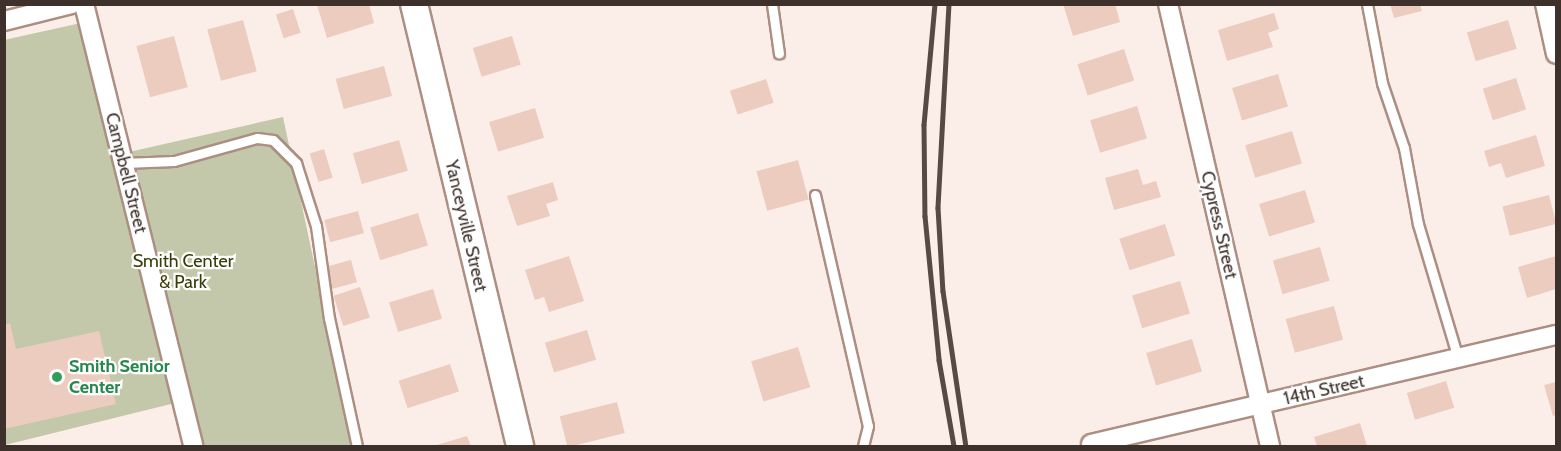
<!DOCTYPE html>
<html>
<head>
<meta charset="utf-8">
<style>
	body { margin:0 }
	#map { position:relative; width:1561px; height:451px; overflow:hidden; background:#fbeee8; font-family:Cabin,sans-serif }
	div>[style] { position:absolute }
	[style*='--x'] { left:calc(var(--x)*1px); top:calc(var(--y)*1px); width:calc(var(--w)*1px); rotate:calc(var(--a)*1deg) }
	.green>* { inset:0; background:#c2c8a9 }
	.building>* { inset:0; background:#ecccbf; transform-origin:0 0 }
	.roads { filter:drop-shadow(2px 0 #ac8e82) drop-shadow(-2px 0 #ac8e82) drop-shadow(0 2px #ac8e82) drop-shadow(0 -2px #ac8e82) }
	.lane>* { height:9px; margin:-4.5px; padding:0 4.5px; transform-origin:4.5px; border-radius:4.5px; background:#fff }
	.street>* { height:18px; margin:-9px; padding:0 9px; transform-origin:9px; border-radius:9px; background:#fff }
	.secondary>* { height:26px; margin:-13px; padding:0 13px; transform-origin:13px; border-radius:13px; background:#fff }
	.rail>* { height:4.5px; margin:-2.25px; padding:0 2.25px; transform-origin:2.25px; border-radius:2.25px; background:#574a44 }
	.dots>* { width:16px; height:16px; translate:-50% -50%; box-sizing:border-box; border:3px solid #fefefe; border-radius:50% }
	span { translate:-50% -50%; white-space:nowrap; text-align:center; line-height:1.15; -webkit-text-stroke:4.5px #fefefe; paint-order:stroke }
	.street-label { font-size:18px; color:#3e312c }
	.park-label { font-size:18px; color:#353c05 }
	.leisure-label { font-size:18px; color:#27864d; font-weight:700 }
	.left { translate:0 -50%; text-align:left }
	.frame { position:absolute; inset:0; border:6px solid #3e312c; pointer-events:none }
</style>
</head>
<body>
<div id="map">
	<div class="green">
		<i style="clip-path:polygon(99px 19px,129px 152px,283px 117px,353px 445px,190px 446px,179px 402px,5px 445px,4px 40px)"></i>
	</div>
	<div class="building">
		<i style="clip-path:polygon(369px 4px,374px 23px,327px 38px,317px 5px)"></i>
		<i style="clip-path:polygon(1063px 4px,1115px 4px,1120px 22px,1073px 36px)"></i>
		<i style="clip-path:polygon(1390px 4px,1420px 4px,1422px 11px,1394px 18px)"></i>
		<i style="left:293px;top:9px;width:25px;height:18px;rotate:72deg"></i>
		<i style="clip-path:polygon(1274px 13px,1279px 29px,1268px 33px,1273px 47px,1227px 61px,1218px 30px)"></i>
		<i style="left:243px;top:20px;width:53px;height:37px;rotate:75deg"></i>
		<i style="left:1508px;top:20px;width:30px;height:43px;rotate:73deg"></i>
		<i style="left:174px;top:36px;width:53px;height:39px;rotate:75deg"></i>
		<i style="left:512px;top:36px;width:30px;height:41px;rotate:73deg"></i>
		<i style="left:1124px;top:49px;width:33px;height:49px;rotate:72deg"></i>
		<i style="left:384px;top:66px;width:31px;height:50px;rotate:75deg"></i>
		<i style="left:1278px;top:74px;width:34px;height:48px;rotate:73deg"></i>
		<i style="left:1516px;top:78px;width:33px;height:35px;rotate:72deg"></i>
		<i style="left:766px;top:79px;width:25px;height:38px;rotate:72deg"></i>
		<i style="left:1137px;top:106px;width:34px;height:49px;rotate:73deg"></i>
		<i style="left:535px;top:108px;width:31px;height:48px;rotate:73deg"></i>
		<i style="left:1292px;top:131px;width:34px;height:49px;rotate:73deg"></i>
		<i style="clip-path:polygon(1536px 135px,1545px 166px,1506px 178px,1501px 163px,1489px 167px,1484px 151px)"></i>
		<i style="left:399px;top:140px;width:32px;height:48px;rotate:74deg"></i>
		<i style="left:324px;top:149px;width:30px;height:15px;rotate:73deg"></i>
		<i style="left:798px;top:160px;width:41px;height:43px;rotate:75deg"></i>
		<i style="clip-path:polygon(1138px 169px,1143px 185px,1156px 181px,1161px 197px,1114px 210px,1105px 178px)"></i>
		<i style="clip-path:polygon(553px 182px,558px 200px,546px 204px,550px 216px,517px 226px,507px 196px)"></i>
		<i style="left:1305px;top:190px;width:34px;height:48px;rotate:73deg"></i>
		<i style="left:1549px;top:195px;width:30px;height:48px;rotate:76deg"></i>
		<i style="left:358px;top:211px;width:23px;height:35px;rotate:75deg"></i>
		<i style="left:418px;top:213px;width:34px;height:50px;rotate:73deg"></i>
		<i style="left:1165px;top:224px;width:33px;height:48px;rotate:72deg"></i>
		<i style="left:1320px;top:247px;width:35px;height:49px;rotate:74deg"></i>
		<i style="clip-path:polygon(569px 256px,584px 301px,549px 312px,544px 297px,535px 300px,525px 270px)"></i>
		<i style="clip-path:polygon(1556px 256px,1556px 289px,1527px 298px,1518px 267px)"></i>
		<i style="left:351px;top:260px;width:23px;height:27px;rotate:75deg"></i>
		<i style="left:1180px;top:281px;width:34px;height:50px;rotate:73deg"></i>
		<i style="left:360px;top:287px;width:32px;height:28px;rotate:72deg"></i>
		<i style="left:433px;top:289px;width:31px;height:46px;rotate:73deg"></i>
		<i style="left:1334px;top:306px;width:35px;height:50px;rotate:75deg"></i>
		<i style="clip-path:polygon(10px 323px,16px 349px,99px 331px,116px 404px,4px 429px,4px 325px)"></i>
		<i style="left:587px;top:330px;width:31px;height:44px;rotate:73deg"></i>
		<i style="left:1192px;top:339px;width:34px;height:48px;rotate:73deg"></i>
		<i style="left:798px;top:347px;width:42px;height:49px;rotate:73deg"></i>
		<i style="left:450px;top:364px;width:29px;height:54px;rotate:72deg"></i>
		<i style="left:1446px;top:381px;width:28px;height:41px;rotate:73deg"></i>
		<i style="clip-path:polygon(1556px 382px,1556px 415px,1553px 416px,1544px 385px)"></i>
		<i style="left:617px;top:402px;width:32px;height:59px;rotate:76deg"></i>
		<i style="clip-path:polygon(1360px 423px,1367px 446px,1317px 446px,1314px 437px)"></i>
		<i style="clip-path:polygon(467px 436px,471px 446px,433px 446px)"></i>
	</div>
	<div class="roads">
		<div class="lane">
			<i style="--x:772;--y:4;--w:50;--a:82"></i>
			<i style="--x:1367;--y:4;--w:80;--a:79.2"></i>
			<i style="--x:1382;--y:83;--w:69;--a:71.3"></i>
			<i style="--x:1404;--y:148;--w:77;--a:79.6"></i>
			<i style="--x:1418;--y:224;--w:140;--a:73.4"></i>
			<i style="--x:124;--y:163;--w:50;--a:-2.3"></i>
			<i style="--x:174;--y:161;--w:86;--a:-15.5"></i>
			<i style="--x:257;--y:138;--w:16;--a:7"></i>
			<i style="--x:273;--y:140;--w:33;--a:45"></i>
			<i style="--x:296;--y:163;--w:66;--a:72.4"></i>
			<i style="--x:316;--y:226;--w:93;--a:82"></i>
			<i style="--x:329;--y:318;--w:131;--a:77.7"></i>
			<i style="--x:815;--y:195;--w:237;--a:77.1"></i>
			<i style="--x:868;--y:426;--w:21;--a:104"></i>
		</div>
		<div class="street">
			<i style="--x:84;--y:4;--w:455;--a:76.1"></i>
			<i style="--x:1168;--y:4;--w:454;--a:77"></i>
			<i style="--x:1545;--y:4;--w:51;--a:77.6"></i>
			<i style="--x:4;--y:21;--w:70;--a:-14"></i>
			<i style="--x:1091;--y:444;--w:478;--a:-13.2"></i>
		</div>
		<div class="secondary">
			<i style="--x:414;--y:4;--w:455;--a:76.5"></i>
		</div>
	</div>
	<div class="rail">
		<i style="--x:935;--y:4;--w:121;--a:95.2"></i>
		<i style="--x:924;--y:125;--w:91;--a:89.4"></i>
		<i style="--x:925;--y:216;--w:145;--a:84.4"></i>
		<i style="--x:939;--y:360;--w:87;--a:80.1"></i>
		<i style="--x:949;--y:4;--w:204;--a:93.1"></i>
		<i style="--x:938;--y:208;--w:83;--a:86.6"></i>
		<i style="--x:943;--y:291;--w:157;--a:81.6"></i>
	</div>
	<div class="dots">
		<i style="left:57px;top:377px;background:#2e9e5b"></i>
	</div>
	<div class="street-label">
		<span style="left:126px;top:173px;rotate:76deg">Campbell Street</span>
		<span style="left:1219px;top:225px;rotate:77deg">Cypress Street</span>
		<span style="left:466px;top:226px;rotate:77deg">Yanceyville Street</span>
		<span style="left:1324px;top:390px;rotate:-13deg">14th Street</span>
	</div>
	<div class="park-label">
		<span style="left:183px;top:272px">Smith Center<br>&amp; Park</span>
	</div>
	<div class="leisure-label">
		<span class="left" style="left:69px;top:377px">Smith Senior<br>Center</span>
	</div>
	<div class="frame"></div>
</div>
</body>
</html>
